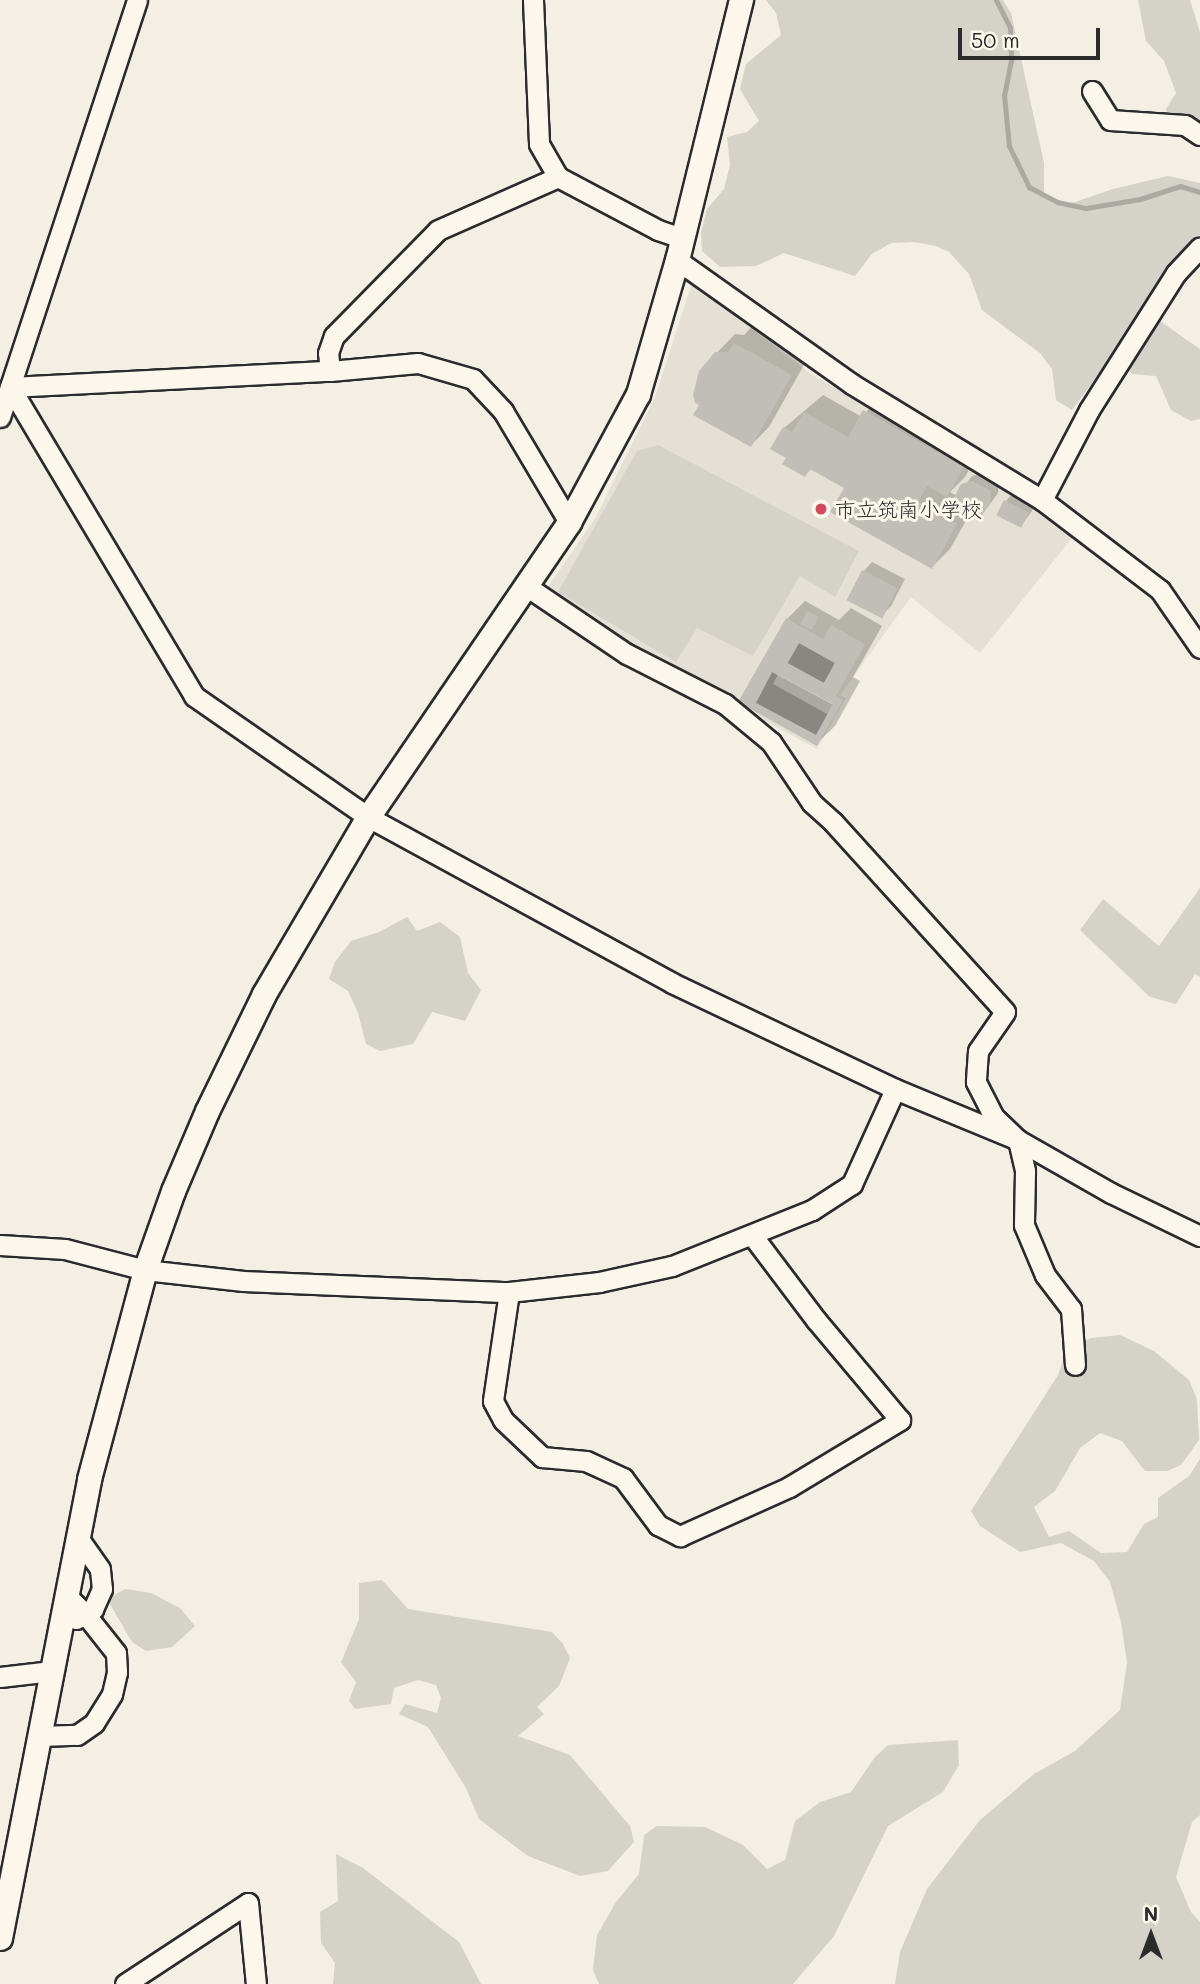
<!DOCTYPE html>
<html>
<head>
<meta charset="utf-8">
<style>
	body { margin:0 }
	#map { position:relative; width:1200px; height:1984px; overflow:hidden; background:#f3efe4; font-family:Mali,"Klee One",sans-serif }
	div>[style] { position:absolute }
	[style*='--x'] { left:calc(var(--x)*1px); top:calc(var(--y)*1px); width:calc(var(--w)*1px); rotate:calc(var(--a)*1deg) }
	.built>* { inset:0; background:#e4e0d6 }
	.green>* { inset:0; background:#d5d2c9 }
	.water>* { inset:0; background:#aca9a2; transform-origin:0 0 }
	.shadow>* { inset:0; background:#0003 }
	.stream>* { height:5px; margin:-2.5px; padding:0 2.5px; transform-origin:2.5px; border-radius:2.5px; background:#aca9a2 }
	.building>* { inset:0; background:#c0beb6; transform-origin:0 0 }
	.roads { filter:drop-shadow(2px 0 #2b2b2b) drop-shadow(-2px 0 #2b2b2b) drop-shadow(0 2px #2b2b2b) drop-shadow(0 -2px #2b2b2b) }
	.minor>* { height:19px; margin:-9.5px; padding:0 9.5px; transform-origin:9.5px; border-radius:9.5px; background:#fbf7ec }
	.tertiary>* { height:23px; margin:-11.5px; padding:0 11.5px; transform-origin:11.5px; border-radius:11.5px; background:#fbf7ec }
	.dots>* { width:19px; height:19px; translate:-50% -50%; box-sizing:border-box; border:4px solid #fbf7ec; border-radius:50% }
	span { translate:-50% -50%; white-space:nowrap; text-align:center; line-height:1.15; -webkit-text-stroke:6px #fbf7ec; paint-order:stroke }
	.poi-label { font-size:21px; color:#2b2b2b }
	.left { translate:0 -50%; text-align:left }
	.north { position:absolute; left:1116px; top:1900px; width:70px; height:70px; -webkit-text-stroke:5px #fbf7ec; paint-order:stroke; rotate:0deg; font-size:19px; font-weight:700; line-height:28px; text-align:center; color:#2b2b2b }
	.north::after { content:''; display:block; margin:auto; width:24px; height:32px; background:#2b2b2b; clip-path:polygon(50% 0,100% 100%,50% 72%,0 100%) }
	.scale { position:absolute; left:958px; top:28px; width:142px; height:32px; box-sizing:border-box; border:4px solid #2b2b2b; border-top:0; padding-left:9px; font-size:21px; line-height:24px; white-space:nowrap; color:#2b2b2b; -webkit-text-stroke:5px #fbf7ec; paint-order:stroke }
</style>
</head>
<body>
<div id="map">
	<div class="built">
		<i style="clip-path:polygon(692px 283px,808px 372px,1030px 501px,1076px 533px,980px 653px,911px 597px,840px 695px,846px 698px,817px 749px,608px 636px,545px 591px,596px 517px,655px 397px)"></i>
	</div>
	<div class="green">
		<i style="clip-path:polygon(766px 0,1003px 0,1011px 13px,1044px 163px,1044px 197px,1056px 205px,1075px 202px,1113px 189px,1168px 176px,1200px 183px,1200px 236px,1147px 306px,1164px 324px,1200px 349px,1200px 419px,1191px 421px,1171px 410px,1156px 376px,1132px 374px,1115px 352px,1072px 410px,1056px 400px,1052px 369px,1040px 353px,982px 310px,969px 274px,949px 252px,936px 246px,914px 242px,891px 243px,872px 254px,855px 276px,784px 253px,756px 266px,720px 267px,702px 251px,701px 232px,707px 209px,724px 189px,730px 165px,727px 137px,747px 132px,759px 121px,740px 89px,746px 64px,781px 35px,776px 13px)"></i>
		<i style="clip-path:polygon(1138px 0,1190px 0,1200px 32px,1200px 143px,1171px 133px,1166px 109px,1176px 93px,1164px 61px,1146px 41px)"></i>
		<i style="clip-path:polygon(658px 445px,859px 551px,835px 597px,800px 576px,753px 656px,697px 628px,676px 662px,558px 592px,637px 451px)"></i>
		<i style="clip-path:polygon(1200px 888px,1200px 977px,1195px 974px,1176px 1004px,1150px 997px,1080px 930px,1103px 899px,1159px 946px)"></i>
		<i style="clip-path:polygon(407px 917px,417px 931px,440px 922px,460px 937px,468px 973px,481px 990px,465px 1021px,432px 1012px,413px 1044px,380px 1051px,366px 1044px,358px 1013px,348px 991px,329px 979px,335px 962px,351px 941px,379px 932px)"></i>
		<i style="clip-path:polygon(1120px 1335px,1154px 1351px,1189px 1380px,1197px 1399px,1199px 1440px,1181px 1465px,1167px 1471px,1145px 1471px,1122px 1441px,1100px 1433px,1080px 1448px,1055px 1491px,1034px 1507px,1049px 1537px,1069px 1531px,1101px 1553px,1127px 1552px,1144px 1524px,1158px 1517px,1158px 1498px,1189px 1476px,1200px 1459px,1200px 1815px,1192px 1822px,1176px 1877px,1191px 1912px,1200px 1922px,1200px 1984px,895px 1984px,900px 1952px,927px 1889px,980px 1820px,1034px 1774px,1075px 1751px,1120px 1710px,1127px 1663px,1121px 1622px,1110px 1582px,1094px 1561px,1061px 1543px,1020px 1552px,980px 1526px,971px 1511px,1058px 1375px,1068px 1348px,1091px 1338px)"></i>
		<i style="clip-path:polygon(382px 1580px,408px 1609px,552px 1632px,563px 1644px,570px 1658px,559px 1686px,537px 1707px,544px 1714px,518px 1736px,570px 1755px,630px 1826px,634px 1842px,608px 1871px,580px 1876px,528px 1856px,479px 1819px,466px 1788px,428px 1727px,399px 1714px,405px 1704px,437px 1713px,441px 1698px,436px 1685px,418px 1680px,394px 1688px,391px 1704px,355px 1709px,349px 1701px,356px 1682px,341px 1662px,359px 1619px,359px 1583px)"></i>
		<i style="clip-path:polygon(125px 1589px,151px 1593px,180px 1608px,195px 1626px,172px 1647px,146px 1651px,132px 1642px,107px 1599px)"></i>
		<i style="clip-path:polygon(958px 1740px,959px 1765px,943px 1792px,888px 1826px,834px 1936px,793px 1984px,599px 1984px,593px 1970px,597px 1935px,616px 1902px,639px 1874px,644px 1835px,657px 1826px,705px 1827px,743px 1845px,767px 1869px,785px 1860px,795px 1821px,820px 1802px,851px 1792px,875px 1757px,888px 1745px)"></i>
		<i style="clip-path:polygon(336px 1854px,363px 1868px,459px 1942px,481px 1984px,333px 1984px,335px 1963px,321px 1943px,320px 1912px,338px 1901px)"></i>
	</div>
	<div class="water">
		<i style="left:799px;top:643px;width:41px;height:23px;rotate:29deg"></i>
		<i style="left:772px;top:672px;width:69px;height:35px;rotate:28deg"></i>
	</div>
	<div class="shadow">
		<i style="clip-path:polygon(753px 325px,809px 356px,769px 427px,751px 445px,696px 402px,697px 379px,705px 365px,735px 334px,744px 335px)"></i>
		<i style="clip-path:polygon(883px 393px,981px 448px,965px 477px,950px 492px,957px 496px,972px 476px,982px 473px,999px 482px,998px 493px,988px 507px,979px 516px,968px 517px,950px 549px,932px 567px,846px 487px,812px 468px,805px 475px,788px 457px,784px 428px,823px 395px,862px 417px)"></i>
		<i style="clip-path:polygon(1014px 492px,1037px 504px,1021px 526px,1006px 501px)"></i>
		<i style="clip-path:polygon(872px 562px,905px 579px,891px 606px,882px 615px,864px 571px)"></i>
		<i style="clip-path:polygon(evenodd,805px 601px,839px 620px,851px 608px,882px 626px,853px 677px,860px 681px,835px 726px,816px 744px,741px 701px,787px 619px,805px 601px,778px 674px,835px 704px,829px 715px,773px 684px,778px 674px)"></i>
	</div>
	<div class="stream">
		<i style="--x:996;--y:0;--w:31;--a:63"></i>
		<i style="--x:1010;--y:28;--w:32;--a:88"></i>
		<i style="--x:1011;--y:60;--w:36;--a:101"></i>
		<i style="--x:1004;--y:95;--w:51;--a:84.4"></i>
		<i style="--x:1009;--y:146;--w:46;--a:64"></i>
		<i style="--x:1029;--y:187;--w:32;--a:28"></i>
		<i style="--x:1057;--y:202;--w:30;--a:12"></i>
		<i style="--x:1086;--y:208;--w:55;--a:-9.5"></i>
		<i style="--x:1140;--y:199;--w:42;--a:-18"></i>
		<i style="--x:1180;--y:186;--w:21;--a:17"></i>
	</div>
	<div class="building">
		<i style="clip-path:polygon(734px 343px,792px 375px,751px 447px,693px 415px,699px 405px,695px 403px,693px 395px,699px 371px,715px 352px,728px 352px)"></i>
		<i style="clip-path:polygon(863px 410px,964px 467px,947px 497px,927px 486px,918px 502px,957px 524px,932px 569px,830px 512px,844px 488px,810px 469px,805px 477px,782px 464px,786px 458px,770px 449px,783px 427px,792px 432px,804px 412px,848px 437px)"></i>
		<i style="clip-path:polygon(972px 481px,991px 491px,990px 504px,980px 518px,969px 519px,953px 511px,953px 499px,961px 484px)"></i>
		<i style="left:1004px;top:500px;width:28px;height:17px;rotate:27deg"></i>
		<i style="left:862px;top:570px;width:40px;height:34px;rotate:27deg"></i>
		<i style="left:807px;top:611px;width:13px;height:15px;rotate:27deg"></i>
		<i style="clip-path:polygon(evenodd,786px 618px,823px 639px,831px 625px,865px 644px,836px 696px,843px 700px,817px 746px,738px 702px,786px 618px,799px 643px,835px 663px,824px 683px,787px 663px,799px 643px,786px 618px,772px 672px,833px 704px,816px 735px,756px 703px,772px 672px)"></i>
	</div>
	<div class="roads">
		<div class="minor">
			<i style="--x:533;--y:0;--w:144;--a:87.6"></i>
			<i style="--x:539;--y:144;--w:38;--a:60"></i>
			<i style="--x:558;--y:177;--w:113;--a:27.9"></i>
			<i style="--x:658;--y:230;--w:24;--a:19"></i>
			<i style="--x:1092;--y:91;--w:34;--a:58"></i>
			<i style="--x:1110;--y:120;--w:75;--a:3.8"></i>
			<i style="--x:1185;--y:125;--w:18;--a:34"></i>
			<i style="--x:677;--y:260;--w:214;--a:35.3"></i>
			<i style="--x:852;--y:384;--w:223;--a:31.4"></i>
			<i style="--x:1042;--y:500;--w:148;--a:37.3"></i>
			<i style="--x:1160;--y:590;--w:70;--a:55.4"></i>
			<i style="--x:330;--y:371;--w:18;--a:-96"></i>
			<i style="--x:328;--y:353;--w:18;--a:-71"></i>
			<i style="--x:334;--y:336;--w:148;--a:-45.5"></i>
			<i style="--x:438;--y:230;--w:131;--a:-23.8"></i>
			<i style="--x:10;--y:387;--w:360;--a:59.2"></i>
			<i style="--x:194;--y:696;--w:212;--a:34.8"></i>
			<i style="--x:368;--y:817;--w:346;--a:28.6"></i>
			<i style="--x:672;--y:983;--w:247;--a:25.4"></i>
			<i style="--x:895;--y:1089;--w:133;--a:22.5"></i>
			<i style="--x:1018;--y:1140;--w:107;--a:29.7"></i>
			<i style="--x:1111;--y:1193;--w:99;--a:25.8"></i>
			<i style="--x:10;--y:387;--w:320;--a:-2.9"></i>
			<i style="--x:330;--y:371;--w:88;--a:-5.2"></i>
			<i style="--x:418;--y:363;--w:57;--a:16.2"></i>
			<i style="--x:473;--y:379;--w:44;--a:46.8"></i>
			<i style="--x:503;--y:411;--w:129;--a:59.3"></i>
			<i style="--x:0;--y:417;--w:439;--a:-71.8"></i>
			<i style="--x:1042;--y:500;--w:102;--a:-62.4"></i>
			<i style="--x:1089;--y:410;--w:162;--a:-57.6"></i>
			<i style="--x:1176;--y:273;--w:35;--a:-47"></i>
			<i style="--x:526;--y:586;--w:122;--a:34"></i>
			<i style="--x:627;--y:654;--w:110;--a:27"></i>
			<i style="--x:725;--y:704;--w:60;--a:39.6"></i>
			<i style="--x:771;--y:742;--w:73;--a:56.1"></i>
			<i style="--x:812;--y:803;--w:28;--a:42"></i>
			<i style="--x:833;--y:822;--w:256;--a:47.8"></i>
			<i style="--x:1005;--y:1012;--w:47;--a:124.7"></i>
			<i style="--x:978;--y:1051;--w:31;--a:94"></i>
			<i style="--x:976;--y:1082;--w:39;--a:63"></i>
			<i style="--x:994;--y:1117;--w:33;--a:44"></i>
			<i style="--x:1018;--y:1140;--w:32;--a:77"></i>
			<i style="--x:1025;--y:1171;--w:54;--a:91.1"></i>
			<i style="--x:1024;--y:1225;--w:54;--a:67.2"></i>
			<i style="--x:1045;--y:1275;--w:43;--a:52.6"></i>
			<i style="--x:1071;--y:1309;--w:56;--a:85.9"></i>
			<i style="--x:0;--y:1245;--w:65;--a:3.5"></i>
			<i style="--x:65;--y:1249;--w:83;--a:14.7"></i>
			<i style="--x:145;--y:1270;--w:99;--a:6.4"></i>
			<i style="--x:243;--y:1281;--w:266;--a:2.4"></i>
			<i style="--x:509;--y:1292;--w:91;--a:-6.3"></i>
			<i style="--x:599;--y:1282;--w:75;--a:-12.4"></i>
			<i style="--x:672;--y:1266;--w:151;--a:-21.8"></i>
			<i style="--x:812;--y:1210;--w:48;--a:-33"></i>
			<i style="--x:852;--y:1184;--w:104;--a:-65.6"></i>
			<i style="--x:509;--y:1292;--w:110;--a:98.4"></i>
			<i style="--x:493;--y:1401;--w:21;--a:62"></i>
			<i style="--x:503;--y:1420;--w:54;--a:43.5"></i>
			<i style="--x:542;--y:1457;--w:44;--a:5.2"></i>
			<i style="--x:586;--y:1461;--w:41;--a:24.7"></i>
			<i style="--x:623;--y:1478;--w:59;--a:53.3"></i>
			<i style="--x:658;--y:1525;--w:25;--a:27"></i>
			<i style="--x:680;--y:1536;--w:120;--a:-24.2"></i>
			<i style="--x:789;--y:1487;--w:130;--a:-31.1"></i>
			<i style="--x:900;--y:1420;--w:131;--a:-130"></i>
			<i style="--x:816;--y:1320;--w:106;--a:-127"></i>
			<i style="--x:76;--y:1619;--w:20;--a:-30"></i>
			<i style="--x:93;--y:1609;--w:22;--a:-66"></i>
			<i style="--x:102;--y:1589;--w:20;--a:-96"></i>
			<i style="--x:100;--y:1569;--w:38;--a:-125"></i>
			<i style="--x:0;--y:1677;--w:52;--a:-6.6"></i>
			<i style="--x:40;--y:1736;--w:37;--a:-2"></i>
			<i style="--x:77;--y:1735;--w:21;--a:-35"></i>
			<i style="--x:94;--y:1723;--w:34;--a:-58"></i>
			<i style="--x:112;--y:1694;--w:23;--a:-77"></i>
			<i style="--x:117;--y:1672;--w:19;--a:-93"></i>
			<i style="--x:116;--y:1653;--w:48;--a:-128.3"></i>
			<i style="--x:86;--y:1615;--w:27;--a:-135"></i>
			<i style="--x:125;--y:1984;--w:147;--a:-33.4"></i>
			<i style="--x:248;--y:1903;--w:81;--a:84.4"></i>
		</div>
		<div class="tertiary">
			<i style="--x:0;--y:1938;--w:468;--a:-79"></i>
			<i style="--x:89;--y:1479;--w:216;--a:-75"></i>
			<i style="--x:145;--y:1270;--w:84;--a:-70.5"></i>
			<i style="--x:173;--y:1191;--w:87;--a:-67"></i>
			<i style="--x:207;--y:1111;--w:130;--a:-64"></i>
			<i style="--x:264;--y:994;--w:205;--a:-59.6"></i>
			<i style="--x:368;--y:817;--w:357;--a:-55.7"></i>
			<i style="--x:569;--y:522;--w:145;--a:-61.7"></i>
			<i style="--x:638;--y:394;--w:140;--a:-73.8"></i>
			<i style="--x:677;--y:260;--w:268;--a:-76.2"></i>
		</div>
	</div>
	<div class="dots">
		<i style="left:821px;top:509px;background:#d1495b"></i>
	</div>
	<div class="poi-label">
		<span class="left" style="left:835px;top:509px">市立筑南小学校</span>
	</div>
	<div class="north">N</div>
	<div class="scale">50 m</div>
</div>
</body>
</html>
